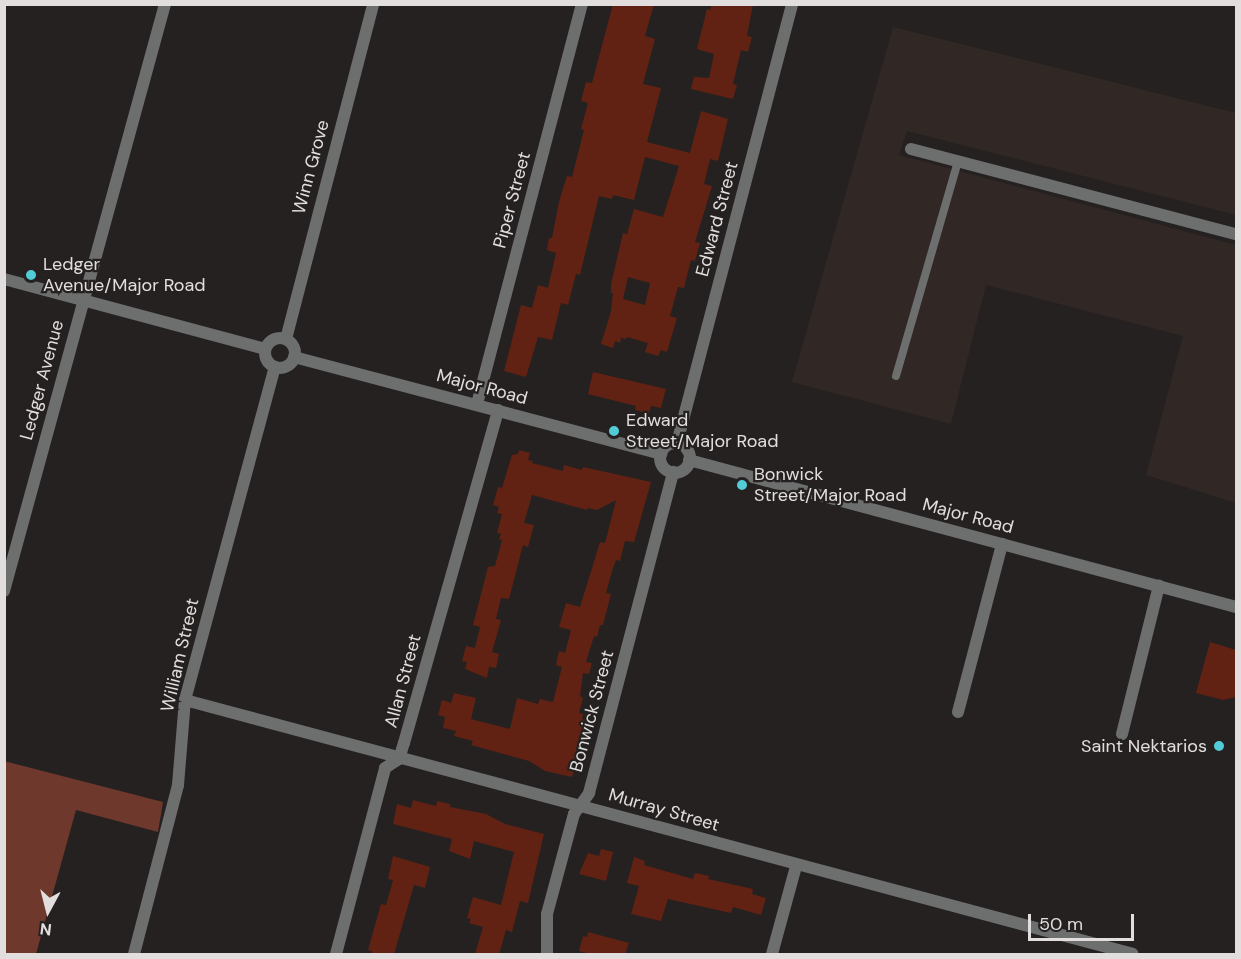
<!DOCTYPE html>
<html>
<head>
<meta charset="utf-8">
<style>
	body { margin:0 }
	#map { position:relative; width:1241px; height:959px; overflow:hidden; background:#242120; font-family:"DM Sans",sans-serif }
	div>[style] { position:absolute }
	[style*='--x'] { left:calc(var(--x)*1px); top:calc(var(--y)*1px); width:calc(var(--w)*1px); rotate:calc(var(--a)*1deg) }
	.built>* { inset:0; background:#312725 }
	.green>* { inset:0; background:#6e382c }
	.building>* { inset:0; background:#622213 }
	.service>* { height:8px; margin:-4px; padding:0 4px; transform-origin:4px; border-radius:4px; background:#6d6f6f }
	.minor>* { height:12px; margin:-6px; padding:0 6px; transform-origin:6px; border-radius:6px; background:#6d6f6f }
	.tertiary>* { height:12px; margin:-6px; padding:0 6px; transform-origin:6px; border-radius:6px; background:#6d6f6f }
	.tertiary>.ring { margin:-6px; padding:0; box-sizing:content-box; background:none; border:12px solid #6d6f6f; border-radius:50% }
	.dots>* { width:16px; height:16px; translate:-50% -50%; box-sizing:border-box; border:3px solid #242120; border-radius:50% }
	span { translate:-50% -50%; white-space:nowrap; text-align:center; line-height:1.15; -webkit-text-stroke:4.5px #242120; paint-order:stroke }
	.street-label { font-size:18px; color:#e1dedd }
	.poi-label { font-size:18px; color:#e1dedd }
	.left { translate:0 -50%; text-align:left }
	.right { translate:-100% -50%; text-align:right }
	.frame { position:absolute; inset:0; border:6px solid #e1dedd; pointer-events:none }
	.north { position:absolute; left:18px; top:881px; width:60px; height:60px; -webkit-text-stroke:4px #242120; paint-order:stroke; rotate:187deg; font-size:16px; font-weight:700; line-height:24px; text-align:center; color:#e1dedd }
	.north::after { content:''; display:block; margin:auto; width:21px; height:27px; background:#e1dedd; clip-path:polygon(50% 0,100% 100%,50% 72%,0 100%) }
	.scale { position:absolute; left:1028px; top:914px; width:106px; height:27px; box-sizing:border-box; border:3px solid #e1dedd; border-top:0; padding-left:8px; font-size:18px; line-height:21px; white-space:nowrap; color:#e1dedd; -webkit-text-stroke:4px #242120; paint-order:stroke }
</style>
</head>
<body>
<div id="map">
	<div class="built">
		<i style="clip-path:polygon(893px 27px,1236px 113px,1236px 215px,907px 131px,899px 155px,1236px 245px,1236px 503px,1146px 475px,1183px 336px,986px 285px,951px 424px,792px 382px)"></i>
	</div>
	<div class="green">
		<i style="clip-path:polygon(4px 761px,163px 802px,158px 832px,76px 810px,36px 954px,5px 954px)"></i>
	</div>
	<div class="building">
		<i style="clip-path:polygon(evenodd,613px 4px,654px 4px,645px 36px,655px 39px,643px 84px,661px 88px,647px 142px,690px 153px,701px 111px,728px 119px,718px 161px,710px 159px,704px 184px,712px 186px,695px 242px,700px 243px,695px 261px,691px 260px,684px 288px,678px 287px,670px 316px,677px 318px,667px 352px,661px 350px,658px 356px,645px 352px,648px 343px,627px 337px,626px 339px,621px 338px,620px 343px,615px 341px,613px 348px,601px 344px,611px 311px,613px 293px,611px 293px,611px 284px,623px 233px,627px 234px,634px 209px,663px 217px,679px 166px,645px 157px,634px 200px,613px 195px,612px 199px,599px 196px,580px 275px,576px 274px,568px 305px,561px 303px,552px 340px,538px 337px,526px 377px,504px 371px,521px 305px,532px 308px,538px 285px,548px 288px,556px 253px,547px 250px,549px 238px,552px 238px,559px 202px,567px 176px,572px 177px,584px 130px,581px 129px,588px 103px,581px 101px,586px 82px,592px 83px,613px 4px,628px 277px,650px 283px,645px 305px,623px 299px,628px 277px)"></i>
		<i style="clip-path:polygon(712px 4px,753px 4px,747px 36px,752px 37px,748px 52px,741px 50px,733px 84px,737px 85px,733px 99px,691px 89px,694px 77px,709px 78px,714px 54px,697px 49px,707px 9px,710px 10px)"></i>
		<i style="clip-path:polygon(593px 372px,666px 389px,661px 408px,651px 406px,649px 414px,635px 410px,636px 406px,588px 394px)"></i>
		<i style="clip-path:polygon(519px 450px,530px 453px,528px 460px,533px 461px,532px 463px,563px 471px,564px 465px,582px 470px,583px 467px,651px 482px,634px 542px,625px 541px,620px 561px,616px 560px,612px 571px,606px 593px,611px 594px,603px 625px,600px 625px,597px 637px,594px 636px,586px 662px,592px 663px,589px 674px,583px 673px,580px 696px,583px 698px,579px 713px,583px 714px,582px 719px,587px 721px,572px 777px,545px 771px,529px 761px,471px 745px,473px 741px,454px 736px,456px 731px,443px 728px,445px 717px,438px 715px,442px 700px,451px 703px,454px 693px,476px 698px,471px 719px,510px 729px,517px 698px,538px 704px,540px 699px,553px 702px,562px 667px,556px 665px,559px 651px,565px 653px,571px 630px,559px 627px,566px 603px,580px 607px,600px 542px,605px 543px,616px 500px,597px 510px,588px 508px,587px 510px,532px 495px,524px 523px,534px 525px,528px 547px,523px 545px,509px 599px,501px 598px,496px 619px,501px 620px,492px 652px,499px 654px,496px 668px,489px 667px,487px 678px,465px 669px,467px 662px,462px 661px,466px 646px,475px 648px,480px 627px,473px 625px,488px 567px,495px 566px,502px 540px,499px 539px,501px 534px,497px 533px,502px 514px,497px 513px,499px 507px,493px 505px,498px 487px,502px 488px,512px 455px,518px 454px)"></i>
		<i style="clip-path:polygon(1210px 642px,1236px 650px,1236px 697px,1223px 700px,1196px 693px)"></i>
		<i style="clip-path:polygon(413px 800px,436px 806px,437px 801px,450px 804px,450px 807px,486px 814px,505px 824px,544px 834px,528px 903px,520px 901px,512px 932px,506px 930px,499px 954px,475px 954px,483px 927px,469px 923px,471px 919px,467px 918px,473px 897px,501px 905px,514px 852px,474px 841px,470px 859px,449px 851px,452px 839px,393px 824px,397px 804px,411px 808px)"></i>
		<i style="clip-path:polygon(601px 849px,613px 852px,606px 881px,579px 874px,588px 853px,599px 856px)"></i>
		<i style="clip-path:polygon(393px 856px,430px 867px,425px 888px,414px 885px,394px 954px,372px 954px,372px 951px,368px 950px,381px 904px,386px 905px,393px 880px,388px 879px)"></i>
		<i style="clip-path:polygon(634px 857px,645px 861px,644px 865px,693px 879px,695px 873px,709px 876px,708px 879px,753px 889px,752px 894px,766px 898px,761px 915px,733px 907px,731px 913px,668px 899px,661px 921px,631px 914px,639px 886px,627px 883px)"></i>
		<i style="clip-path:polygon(588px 932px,629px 943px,625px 954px,591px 954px,579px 951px,583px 936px,587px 937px)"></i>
	</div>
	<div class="service">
		<i style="--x:896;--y:376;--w:224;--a:-73.9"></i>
	</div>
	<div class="minor">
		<i style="--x:911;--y:149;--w:336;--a:14.7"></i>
		<i style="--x:286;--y:339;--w:346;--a:-75.4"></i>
		<i style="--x:477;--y:404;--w:414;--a:-75.3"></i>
		<i style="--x:677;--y:443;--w:454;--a:-75.3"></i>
		<i style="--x:4;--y:591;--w:609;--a:-74.66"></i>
		<i style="--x:185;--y:700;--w:981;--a:15"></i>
		<i style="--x:958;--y:712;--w:174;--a:-75.3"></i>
		<i style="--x:1122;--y:734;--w:153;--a:-76"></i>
		<i style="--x:134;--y:954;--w:175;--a:-75.4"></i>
		<i style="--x:178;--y:785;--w:85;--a:-85.3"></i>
		<i style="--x:185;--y:700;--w:345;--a:-74.9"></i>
		<i style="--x:336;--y:954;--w:192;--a:-75.2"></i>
		<i style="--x:385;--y:768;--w:17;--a:-33"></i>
		<i style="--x:399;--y:759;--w:17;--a:-73"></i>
		<i style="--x:404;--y:743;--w:346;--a:-74.2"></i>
		<i style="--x:547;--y:954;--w:40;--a:-90"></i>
		<i style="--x:547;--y:914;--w:104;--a:-74.9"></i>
		<i style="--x:574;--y:814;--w:26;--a:-54"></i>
		<i style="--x:589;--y:793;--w:332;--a:-75.3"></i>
		<i style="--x:772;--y:954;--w:91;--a:-74.7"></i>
	</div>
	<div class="tertiary">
		<i style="--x:4;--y:279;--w:270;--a:15"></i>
		<i class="ring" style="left:265px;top:338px;width:18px;height:18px"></i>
		<i style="--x:294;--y:357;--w:380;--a:14.8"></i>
		<i class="ring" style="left:660px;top:443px;width:18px;height:18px"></i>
		<i style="--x:689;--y:460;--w:566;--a:15.04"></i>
	</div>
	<div class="dots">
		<i style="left:31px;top:275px;background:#52ccd6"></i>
		<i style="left:614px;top:431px;background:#52ccd6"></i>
		<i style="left:742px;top:485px;background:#52ccd6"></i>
		<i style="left:1219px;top:746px;background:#52ccd6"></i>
	</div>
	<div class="street-label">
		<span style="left:311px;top:167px;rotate:-75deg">Winn Grove</span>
		<span style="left:512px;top:200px;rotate:-75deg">Piper Street</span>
		<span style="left:717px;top:219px;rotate:-75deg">Edward Street</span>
		<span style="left:42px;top:380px;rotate:-75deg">Ledger Avenue</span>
		<span style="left:482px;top:387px;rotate:15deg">Major Road</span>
		<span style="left:968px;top:516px;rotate:15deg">Major Road</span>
		<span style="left:180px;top:655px;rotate:-77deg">William Street</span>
		<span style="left:403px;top:681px;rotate:-75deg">Allan Street</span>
		<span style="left:592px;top:711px;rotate:-75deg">Bonwick Street</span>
		<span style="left:664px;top:810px;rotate:16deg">Murray Street</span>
	</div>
	<div class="poi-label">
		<span class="left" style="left:43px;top:275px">Ledger<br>Avenue/Major Road</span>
		<span class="left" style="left:626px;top:431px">Edward<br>Street/Major Road</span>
		<span class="left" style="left:754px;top:485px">Bonwick<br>Street/Major Road</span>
		<span class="right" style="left:1207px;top:746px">Saint Nektarios</span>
	</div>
	<div class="frame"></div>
	<div class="north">N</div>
	<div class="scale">50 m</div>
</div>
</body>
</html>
